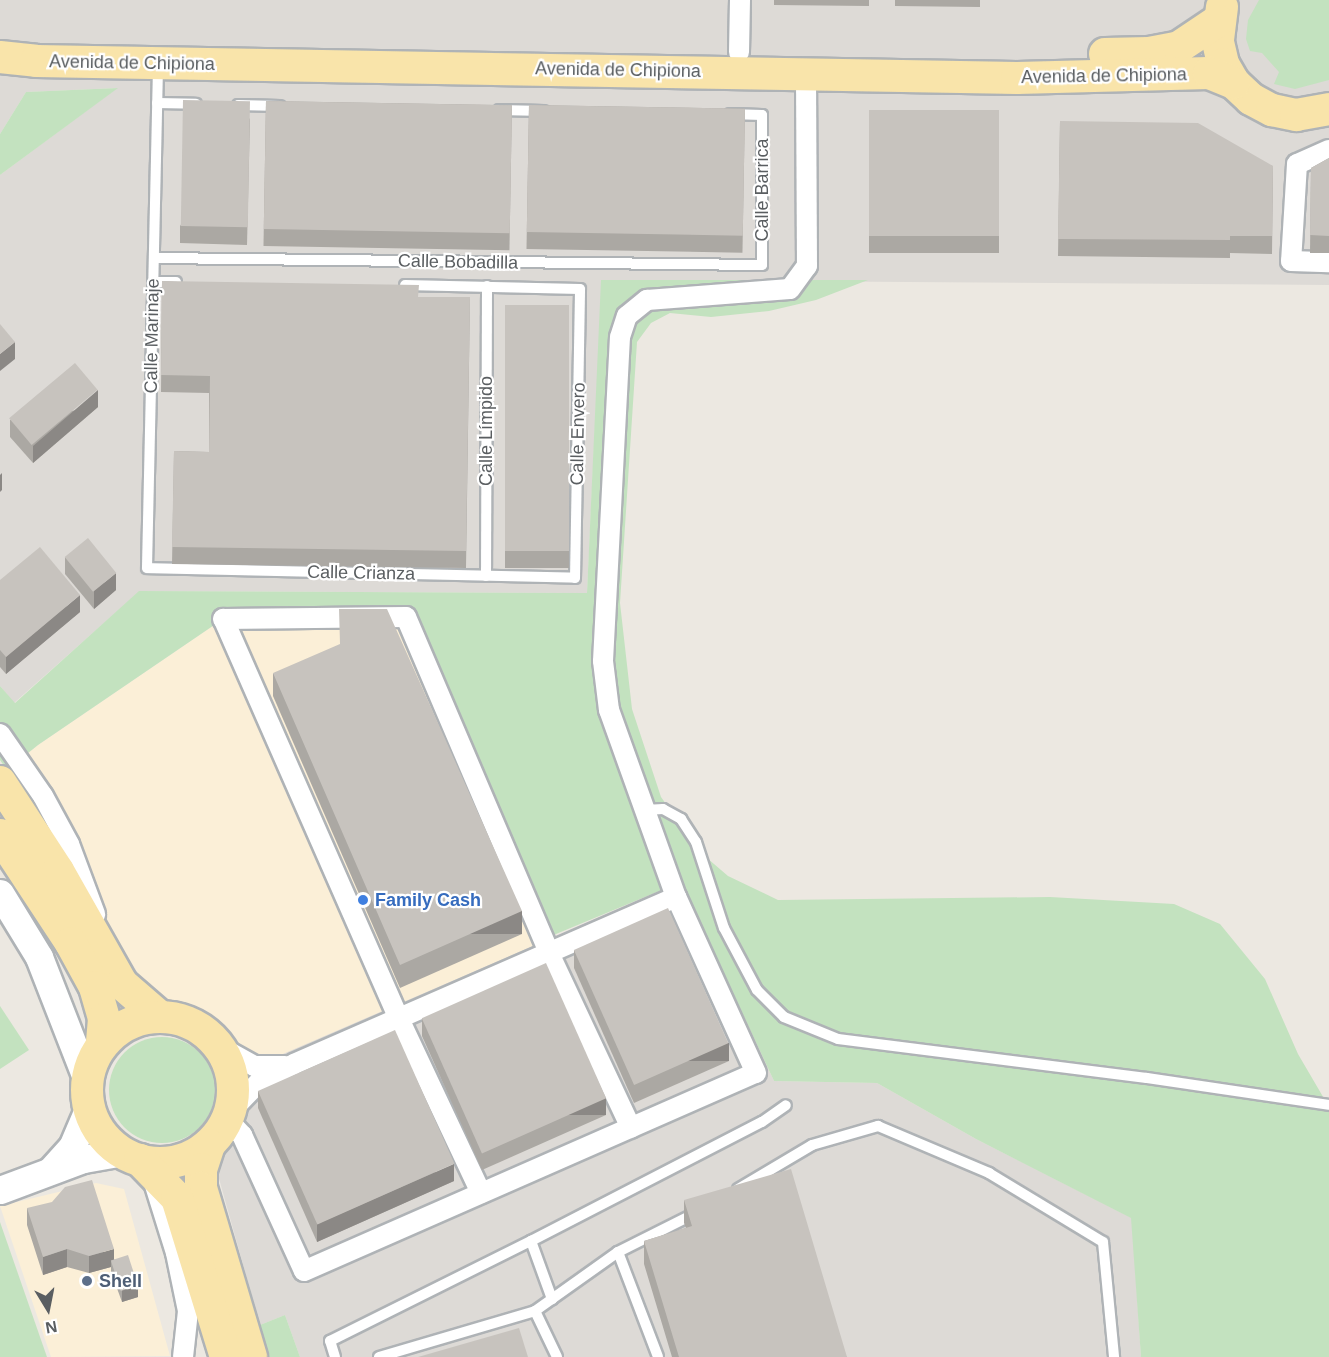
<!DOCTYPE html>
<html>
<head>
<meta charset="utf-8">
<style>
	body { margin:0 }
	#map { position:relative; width:1329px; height:1357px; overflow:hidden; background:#ece8e1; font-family:Helvetica,sans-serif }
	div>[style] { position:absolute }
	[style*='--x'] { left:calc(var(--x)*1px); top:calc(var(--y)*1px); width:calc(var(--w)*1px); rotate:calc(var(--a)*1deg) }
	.commercial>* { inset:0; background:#fbefd7 }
	.industrial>* { inset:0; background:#dddad6 }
	.green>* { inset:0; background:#c3e2bf }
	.round { border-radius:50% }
	.roads { filter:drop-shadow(2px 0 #afb3b6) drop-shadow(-2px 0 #afb3b6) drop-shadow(0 2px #afb3b6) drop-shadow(0 -2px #afb3b6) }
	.lane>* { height:10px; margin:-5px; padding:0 5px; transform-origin:5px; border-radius:5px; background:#fff }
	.street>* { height:20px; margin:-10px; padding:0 10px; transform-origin:10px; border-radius:10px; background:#fff }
	.secondary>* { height:27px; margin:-13.5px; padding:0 13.5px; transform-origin:13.5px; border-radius:13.5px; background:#fff }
	.primary>* { height:32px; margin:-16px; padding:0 16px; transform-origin:16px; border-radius:16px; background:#f9e4aa }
	.primary>.ring { margin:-16px; padding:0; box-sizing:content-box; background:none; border:32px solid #f9e4aa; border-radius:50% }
	.wall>* { inset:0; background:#aba8a3; transform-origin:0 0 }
	.shaded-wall>* { inset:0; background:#8b8885; transform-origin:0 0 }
	.building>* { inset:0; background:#c7c3be; transform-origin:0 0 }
	.dots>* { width:16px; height:16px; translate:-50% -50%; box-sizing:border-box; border:3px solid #fff; border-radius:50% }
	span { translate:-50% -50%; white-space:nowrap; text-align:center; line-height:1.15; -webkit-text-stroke:4.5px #fff; paint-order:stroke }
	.street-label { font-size:18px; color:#5a5e61 }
	.shop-label { font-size:18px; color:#366cbe; font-weight:700 }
	.left { translate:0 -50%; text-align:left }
	.service-label { font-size:18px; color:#4e5e75; font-weight:700 }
	.north { position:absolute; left:18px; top:1279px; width:60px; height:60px; -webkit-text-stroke:4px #fff; paint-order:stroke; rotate:170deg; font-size:16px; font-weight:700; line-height:24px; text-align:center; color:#5a5e61 }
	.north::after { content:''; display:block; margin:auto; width:21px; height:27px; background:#5a5e61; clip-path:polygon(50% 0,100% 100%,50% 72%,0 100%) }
</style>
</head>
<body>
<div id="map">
	<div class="commercial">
		<i style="clip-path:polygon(406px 617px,549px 953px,276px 1057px,244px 1053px,147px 987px,7px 770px,38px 745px,223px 619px)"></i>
		<i style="clip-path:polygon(96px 1183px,124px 1189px,170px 1356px,51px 1357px,0 1206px)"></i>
	</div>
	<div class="industrial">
		<i style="clip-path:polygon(0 0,1329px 0,1329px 285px,602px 280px,587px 593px,140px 591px,14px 703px,0 686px,0 175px,117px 88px,26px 92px,0 134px)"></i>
		<i style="clip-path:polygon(681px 882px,774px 1081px,877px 1083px,976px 1139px,1132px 1218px,1141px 1357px,300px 1357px,285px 1315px,260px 1325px,218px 1175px,245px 1078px,276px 1057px)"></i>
	</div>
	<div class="green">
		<i style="clip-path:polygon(1259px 0,1329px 0,1329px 80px,1295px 89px,1274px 84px,1279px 72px,1262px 53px,1250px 51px,1246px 39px,1248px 20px)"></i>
		<i style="clip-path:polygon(118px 88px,0 175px,0 134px,26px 92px)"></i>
		<i style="clip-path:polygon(601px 280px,868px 280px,816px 300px,769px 311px,711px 317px,670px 313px,651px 323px,637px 342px,620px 603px,632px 709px,661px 797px,700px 852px,728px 876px,778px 900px,1050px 897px,1174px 904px,1220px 924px,1265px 979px,1298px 1054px,1329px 1107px,1329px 1357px,1141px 1357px,1131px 1218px,976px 1139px,877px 1083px,774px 1081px,681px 882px,544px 939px,406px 617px,223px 619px,38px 745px,7px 770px,0 760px,0 686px,15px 703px,139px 591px,587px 593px)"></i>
		<i style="clip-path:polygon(0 1006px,29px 1050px,0 1069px)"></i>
		<i class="round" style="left:109px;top:1037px;width:106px;height:106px"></i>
		<i style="clip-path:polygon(0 1222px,47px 1357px,0 1357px)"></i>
		<i style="clip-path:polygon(285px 1315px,300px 1357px,269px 1357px,260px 1325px)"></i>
	</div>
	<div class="roads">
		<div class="lane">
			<i style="--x:158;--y:67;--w:501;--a:91.26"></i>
			<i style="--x:147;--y:568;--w:428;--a:1.3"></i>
			<i style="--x:575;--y:578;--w:289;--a:-89"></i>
			<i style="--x:580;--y:289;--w:175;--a:-178.7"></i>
			<i style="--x:157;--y:103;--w:39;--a:1"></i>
			<i style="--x:238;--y:105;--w:42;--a:1.4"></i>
			<i style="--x:499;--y:110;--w:45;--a:1.3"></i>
			<i style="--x:154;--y:258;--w:608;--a:0.66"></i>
			<i style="--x:762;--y:265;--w:150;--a:-90"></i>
			<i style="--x:762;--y:115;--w:32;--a:-178"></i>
			<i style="--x:153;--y:282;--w:23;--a:0"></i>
			<i style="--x:486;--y:576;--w:290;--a:-89.8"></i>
			<i style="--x:645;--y:810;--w:18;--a:-3"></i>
			<i style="--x:663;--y:809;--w:21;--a:29"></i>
			<i style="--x:681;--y:819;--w:27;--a:57"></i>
			<i style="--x:696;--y:842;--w:90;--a:72"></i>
			<i style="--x:724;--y:928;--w:70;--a:62"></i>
			<i style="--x:757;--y:990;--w:38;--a:45"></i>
			<i style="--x:784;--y:1017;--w:58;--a:22.2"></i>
			<i style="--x:838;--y:1039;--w:311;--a:7.2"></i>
			<i style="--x:1147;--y:1078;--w:184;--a:8.4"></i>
			<i style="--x:738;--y:1189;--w:86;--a:-30.7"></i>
			<i style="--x:812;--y:1145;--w:69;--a:-16.1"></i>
			<i style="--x:878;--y:1126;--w:121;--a:22.9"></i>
			<i style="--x:989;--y:1173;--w:133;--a:31.2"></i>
			<i style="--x:1103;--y:1242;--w:116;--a:84.5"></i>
			<i style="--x:531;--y:1241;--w:260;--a:-27.3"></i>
			<i style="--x:762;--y:1122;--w:29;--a:-35"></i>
			<i style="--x:618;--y:1252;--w:112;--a:69.1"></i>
			<i style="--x:535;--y:1311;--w:51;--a:64.4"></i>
			<i style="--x:335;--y:1357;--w:17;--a:-107"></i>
			<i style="--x:330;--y:1341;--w:225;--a:-26.5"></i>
			<i style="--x:531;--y:1241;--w:62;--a:70.1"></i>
			<i style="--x:379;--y:1357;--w:163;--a:-16.4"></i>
			<i style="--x:535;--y:1311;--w:102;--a:-35.4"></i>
			<i style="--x:618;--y:1252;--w:87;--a:-26.6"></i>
		</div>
		<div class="street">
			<i style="--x:739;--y:52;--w:52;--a:-88.9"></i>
			<i style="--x:1329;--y:150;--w:35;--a:156"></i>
			<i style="--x:1297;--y:164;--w:97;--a:93.5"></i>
			<i style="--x:1291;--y:261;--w:38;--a:2"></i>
			<i style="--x:0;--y:734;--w:75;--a:55.3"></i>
			<i style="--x:43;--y:796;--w:55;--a:61.6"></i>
			<i style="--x:69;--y:844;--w:75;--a:69.6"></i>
			<i style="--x:222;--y:1048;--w:37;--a:29"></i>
			<i style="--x:254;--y:1066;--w:31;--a:0"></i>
			<i style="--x:231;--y:1111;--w:40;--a:-46"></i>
			<i style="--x:259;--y:1082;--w:39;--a:-27"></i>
			<i style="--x:294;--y:1064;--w:417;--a:-23.6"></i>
			<i style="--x:228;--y:1120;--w:21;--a:47"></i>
			<i style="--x:242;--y:1135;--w:149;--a:65.5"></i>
			<i style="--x:304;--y:1271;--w:493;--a:-23.7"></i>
			<i style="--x:756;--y:1073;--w:193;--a:-114.4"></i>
			<i style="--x:676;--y:897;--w:199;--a:-109.7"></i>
			<i style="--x:609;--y:710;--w:49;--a:-97"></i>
			<i style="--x:603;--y:661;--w:324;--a:-87"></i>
			<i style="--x:620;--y:337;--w:22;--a:-72"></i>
			<i style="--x:627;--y:316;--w:26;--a:-39"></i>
			<i style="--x:647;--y:300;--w:143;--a:-4.4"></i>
			<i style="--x:790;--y:289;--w:29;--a:-54"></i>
			<i style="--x:807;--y:266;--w:194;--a:-90.3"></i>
			<i style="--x:153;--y:1179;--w:77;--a:72.7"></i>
			<i style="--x:176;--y:1253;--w:59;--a:78.3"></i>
			<i style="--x:188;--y:1311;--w:46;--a:96.2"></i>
			<i style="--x:481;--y:1193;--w:192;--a:-115.2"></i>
			<i style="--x:399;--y:1019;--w:437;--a:-113.7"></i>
			<i style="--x:223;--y:619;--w:183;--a:-0.6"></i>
			<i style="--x:406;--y:617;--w:365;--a:66.9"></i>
			<i style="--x:549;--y:953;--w:193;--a:64.9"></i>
		</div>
		<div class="secondary">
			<i style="--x:0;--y:893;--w:75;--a:58.6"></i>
			<i style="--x:39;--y:957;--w:132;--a:68.7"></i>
			<i style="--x:51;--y:1170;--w:31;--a:-48"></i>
			<i style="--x:72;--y:1147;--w:43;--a:-67"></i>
			<i style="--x:0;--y:1190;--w:89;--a:-20.5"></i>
			<i style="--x:83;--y:1159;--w:39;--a:-10"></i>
		</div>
		<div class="primary">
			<i style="--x:1222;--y:7;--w:35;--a:97"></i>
			<i style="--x:1218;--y:42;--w:23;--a:77"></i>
			<i style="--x:1223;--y:64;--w:22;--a:60"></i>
			<i style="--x:1234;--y:83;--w:23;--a:43"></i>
			<i style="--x:1251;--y:99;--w:24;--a:28"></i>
			<i style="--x:1272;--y:110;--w:25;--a:12"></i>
			<i style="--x:1296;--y:115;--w:34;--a:-10"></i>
			<i style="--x:1105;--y:54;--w:44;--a:-1.3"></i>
			<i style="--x:1149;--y:53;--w:31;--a:-11"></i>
			<i style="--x:1179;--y:47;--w:47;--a:-33.7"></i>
			<i style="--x:0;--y:57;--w:36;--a:6"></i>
			<i style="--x:36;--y:61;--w:981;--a:0.99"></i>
			<i style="--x:1017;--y:78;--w:192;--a:-1.5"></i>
			<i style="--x:1209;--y:73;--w:27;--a:22"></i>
			<i style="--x:0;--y:782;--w:106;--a:56.9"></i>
			<i style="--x:58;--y:871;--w:130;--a:60.5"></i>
			<i style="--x:122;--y:984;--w:49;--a:40.9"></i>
			<i style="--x:0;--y:835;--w:129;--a:56.7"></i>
			<i style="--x:71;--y:943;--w:50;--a:61.4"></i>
			<i style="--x:95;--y:987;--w:33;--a:74"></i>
			<i style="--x:104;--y:1019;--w:25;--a:95"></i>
			<i class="ring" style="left:87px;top:1017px;width:114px;height:114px"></i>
			<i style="--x:209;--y:1145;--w:25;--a:108"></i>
			<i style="--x:201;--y:1169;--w:19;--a:90"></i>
			<i style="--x:201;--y:1188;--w:176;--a:73.5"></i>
			<i style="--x:140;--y:1160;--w:53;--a:45.8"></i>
			<i style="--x:177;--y:1198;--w:166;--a:72.9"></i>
		</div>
	</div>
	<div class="wall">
		<i style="clip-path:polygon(774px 0,869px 0,869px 6px,774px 5px)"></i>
		<i style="clip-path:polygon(895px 0,980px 0,980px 7px,895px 6px)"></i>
		<i style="left:266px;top:101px;width:246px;height:145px;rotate:1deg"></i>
		<i style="left:529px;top:105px;width:216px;height:144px;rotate:1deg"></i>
		<i style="left:869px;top:110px;width:130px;height:143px"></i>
		<i style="clip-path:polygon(250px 118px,247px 245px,180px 243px,180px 226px)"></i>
		<i style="clip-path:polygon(1060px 121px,1273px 166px,1272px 254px,1230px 253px,1230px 258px,1058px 256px)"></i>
		<i style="clip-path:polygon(1329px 158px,1329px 253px,1310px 253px,1311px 168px)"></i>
		<i style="clip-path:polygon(162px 281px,419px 297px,470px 297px,466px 568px,172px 564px,174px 451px,209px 452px,209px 393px,161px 392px)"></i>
		<i style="left:505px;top:305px;width:64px;height:263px"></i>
		<i style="clip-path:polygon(98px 407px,33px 463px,10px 437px,10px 420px)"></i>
		<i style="clip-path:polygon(65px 557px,116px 590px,94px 609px,65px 574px)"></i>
		<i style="clip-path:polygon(0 580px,80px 612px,6px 674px,0 667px)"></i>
		<i style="clip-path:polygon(273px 673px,522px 934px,400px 988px,273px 696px)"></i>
		<i style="clip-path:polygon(574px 950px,729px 1061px,634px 1103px,574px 968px)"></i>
		<i style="clip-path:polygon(422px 1018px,606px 1115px,482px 1170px,422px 1036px)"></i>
		<i style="clip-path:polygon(258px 1091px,454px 1181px,317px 1242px,258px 1108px)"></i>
		<i style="clip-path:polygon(684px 1200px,847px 1357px,672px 1357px,644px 1264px,644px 1241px,686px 1228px,684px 1223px)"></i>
		<i style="clip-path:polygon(27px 1208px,114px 1259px,138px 1297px,122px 1302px,111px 1272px,111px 1267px,89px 1273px,67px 1267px,43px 1275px,27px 1225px)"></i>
	</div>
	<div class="shaded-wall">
		<i style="clip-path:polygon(15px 342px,15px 359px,0 371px,0 354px)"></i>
		<i style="clip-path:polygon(98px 390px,98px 407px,33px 463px,33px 446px)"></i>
		<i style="clip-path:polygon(2px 473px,2px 490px,0 492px,0 475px)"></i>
		<i style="clip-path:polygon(116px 573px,116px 590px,94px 609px,94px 591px)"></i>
		<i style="clip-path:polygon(80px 595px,80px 612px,6px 674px,6px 657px)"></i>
		<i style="left:522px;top:911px;width:23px;height:133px;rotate:90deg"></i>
		<i style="left:729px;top:1043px;width:18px;height:104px;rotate:90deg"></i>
		<i style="left:606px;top:1098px;width:17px;height:136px;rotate:90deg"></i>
		<i style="clip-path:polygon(454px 1164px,454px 1181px,317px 1242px,317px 1224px)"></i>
		<i style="clip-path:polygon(67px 1249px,67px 1267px,43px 1275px,43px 1257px)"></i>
		<i style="clip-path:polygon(114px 1249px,114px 1266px,111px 1260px,111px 1267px,89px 1273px,89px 1256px)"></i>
		<i style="clip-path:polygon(138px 1285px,138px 1297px,122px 1302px,122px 1290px)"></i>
	</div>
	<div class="building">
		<i style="left:183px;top:100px;width:67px;height:126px;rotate:1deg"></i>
		<i style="left:266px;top:101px;width:246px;height:128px;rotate:1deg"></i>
		<i style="left:529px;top:105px;width:216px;height:127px;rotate:1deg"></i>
		<i style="left:869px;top:110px;width:130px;height:126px"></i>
		<i style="clip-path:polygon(1060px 121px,1198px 123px,1273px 166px,1272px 236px,1230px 236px,1230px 240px,1058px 239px)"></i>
		<i style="clip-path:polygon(1329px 158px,1329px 236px,1310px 235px,1311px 168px)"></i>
		<i style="clip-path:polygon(162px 281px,419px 285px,418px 297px,470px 297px,466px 551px,172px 547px,174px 451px,209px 452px,210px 376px,161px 375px)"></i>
		<i style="left:505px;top:305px;width:64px;height:246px"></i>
		<i style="clip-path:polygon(0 324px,15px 342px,0 354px)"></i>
		<i style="left:75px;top:363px;width:35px;height:86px;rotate:50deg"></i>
		<i style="left:88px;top:538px;width:45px;height:30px;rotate:51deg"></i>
		<i style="clip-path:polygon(40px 547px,80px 595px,6px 657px,0 650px,0 580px)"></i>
		<i style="clip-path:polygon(339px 609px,387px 609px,522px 911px,400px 965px,273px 673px,340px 644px)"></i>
		<i style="left:668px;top:908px;width:148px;height:103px;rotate:66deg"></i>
		<i style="left:546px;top:963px;width:148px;height:136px;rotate:66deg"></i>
		<i style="left:395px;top:1030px;width:146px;height:150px;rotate:66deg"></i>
		<i style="clip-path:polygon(791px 1169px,847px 1357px,679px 1357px,644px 1241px,692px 1226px,684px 1200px)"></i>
		<i style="clip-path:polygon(92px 1180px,114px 1249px,89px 1256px,67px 1249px,43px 1257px,27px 1208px,52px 1202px,65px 1187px)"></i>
		<i style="left:128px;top:1255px;width:32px;height:18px;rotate:72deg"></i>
		<i style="clip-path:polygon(519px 1328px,528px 1357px,418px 1357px)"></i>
	</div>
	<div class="dots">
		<i style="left:363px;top:900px;background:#3f7fe0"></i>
		<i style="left:87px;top:1281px;background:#5c6f8a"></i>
	</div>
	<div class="street-label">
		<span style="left:132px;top:63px;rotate:1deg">Avenida de Chipiona</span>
		<span style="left:618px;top:70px;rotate:1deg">Avenida de Chipiona</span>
		<span style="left:1104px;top:76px;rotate:-1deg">Avenida de Chipiona</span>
		<span style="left:762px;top:190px;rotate:-90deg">Calle Barrica</span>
		<span style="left:458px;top:262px;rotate:1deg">Calle Bobadilla</span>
		<span style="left:152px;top:336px;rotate:-89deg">Calle Marinaje</span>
		<span style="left:486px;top:431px;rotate:-90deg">Calle Límpido</span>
		<span style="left:578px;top:434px;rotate:-89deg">Calle Envero</span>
		<span style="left:361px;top:573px;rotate:1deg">Calle Crianza</span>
	</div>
	<div class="shop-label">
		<span class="left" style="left:375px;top:900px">Family Cash</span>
	</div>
	<div class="service-label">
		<span class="left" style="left:99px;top:1281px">Shell</span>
	</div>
	<div class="north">N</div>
</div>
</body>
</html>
